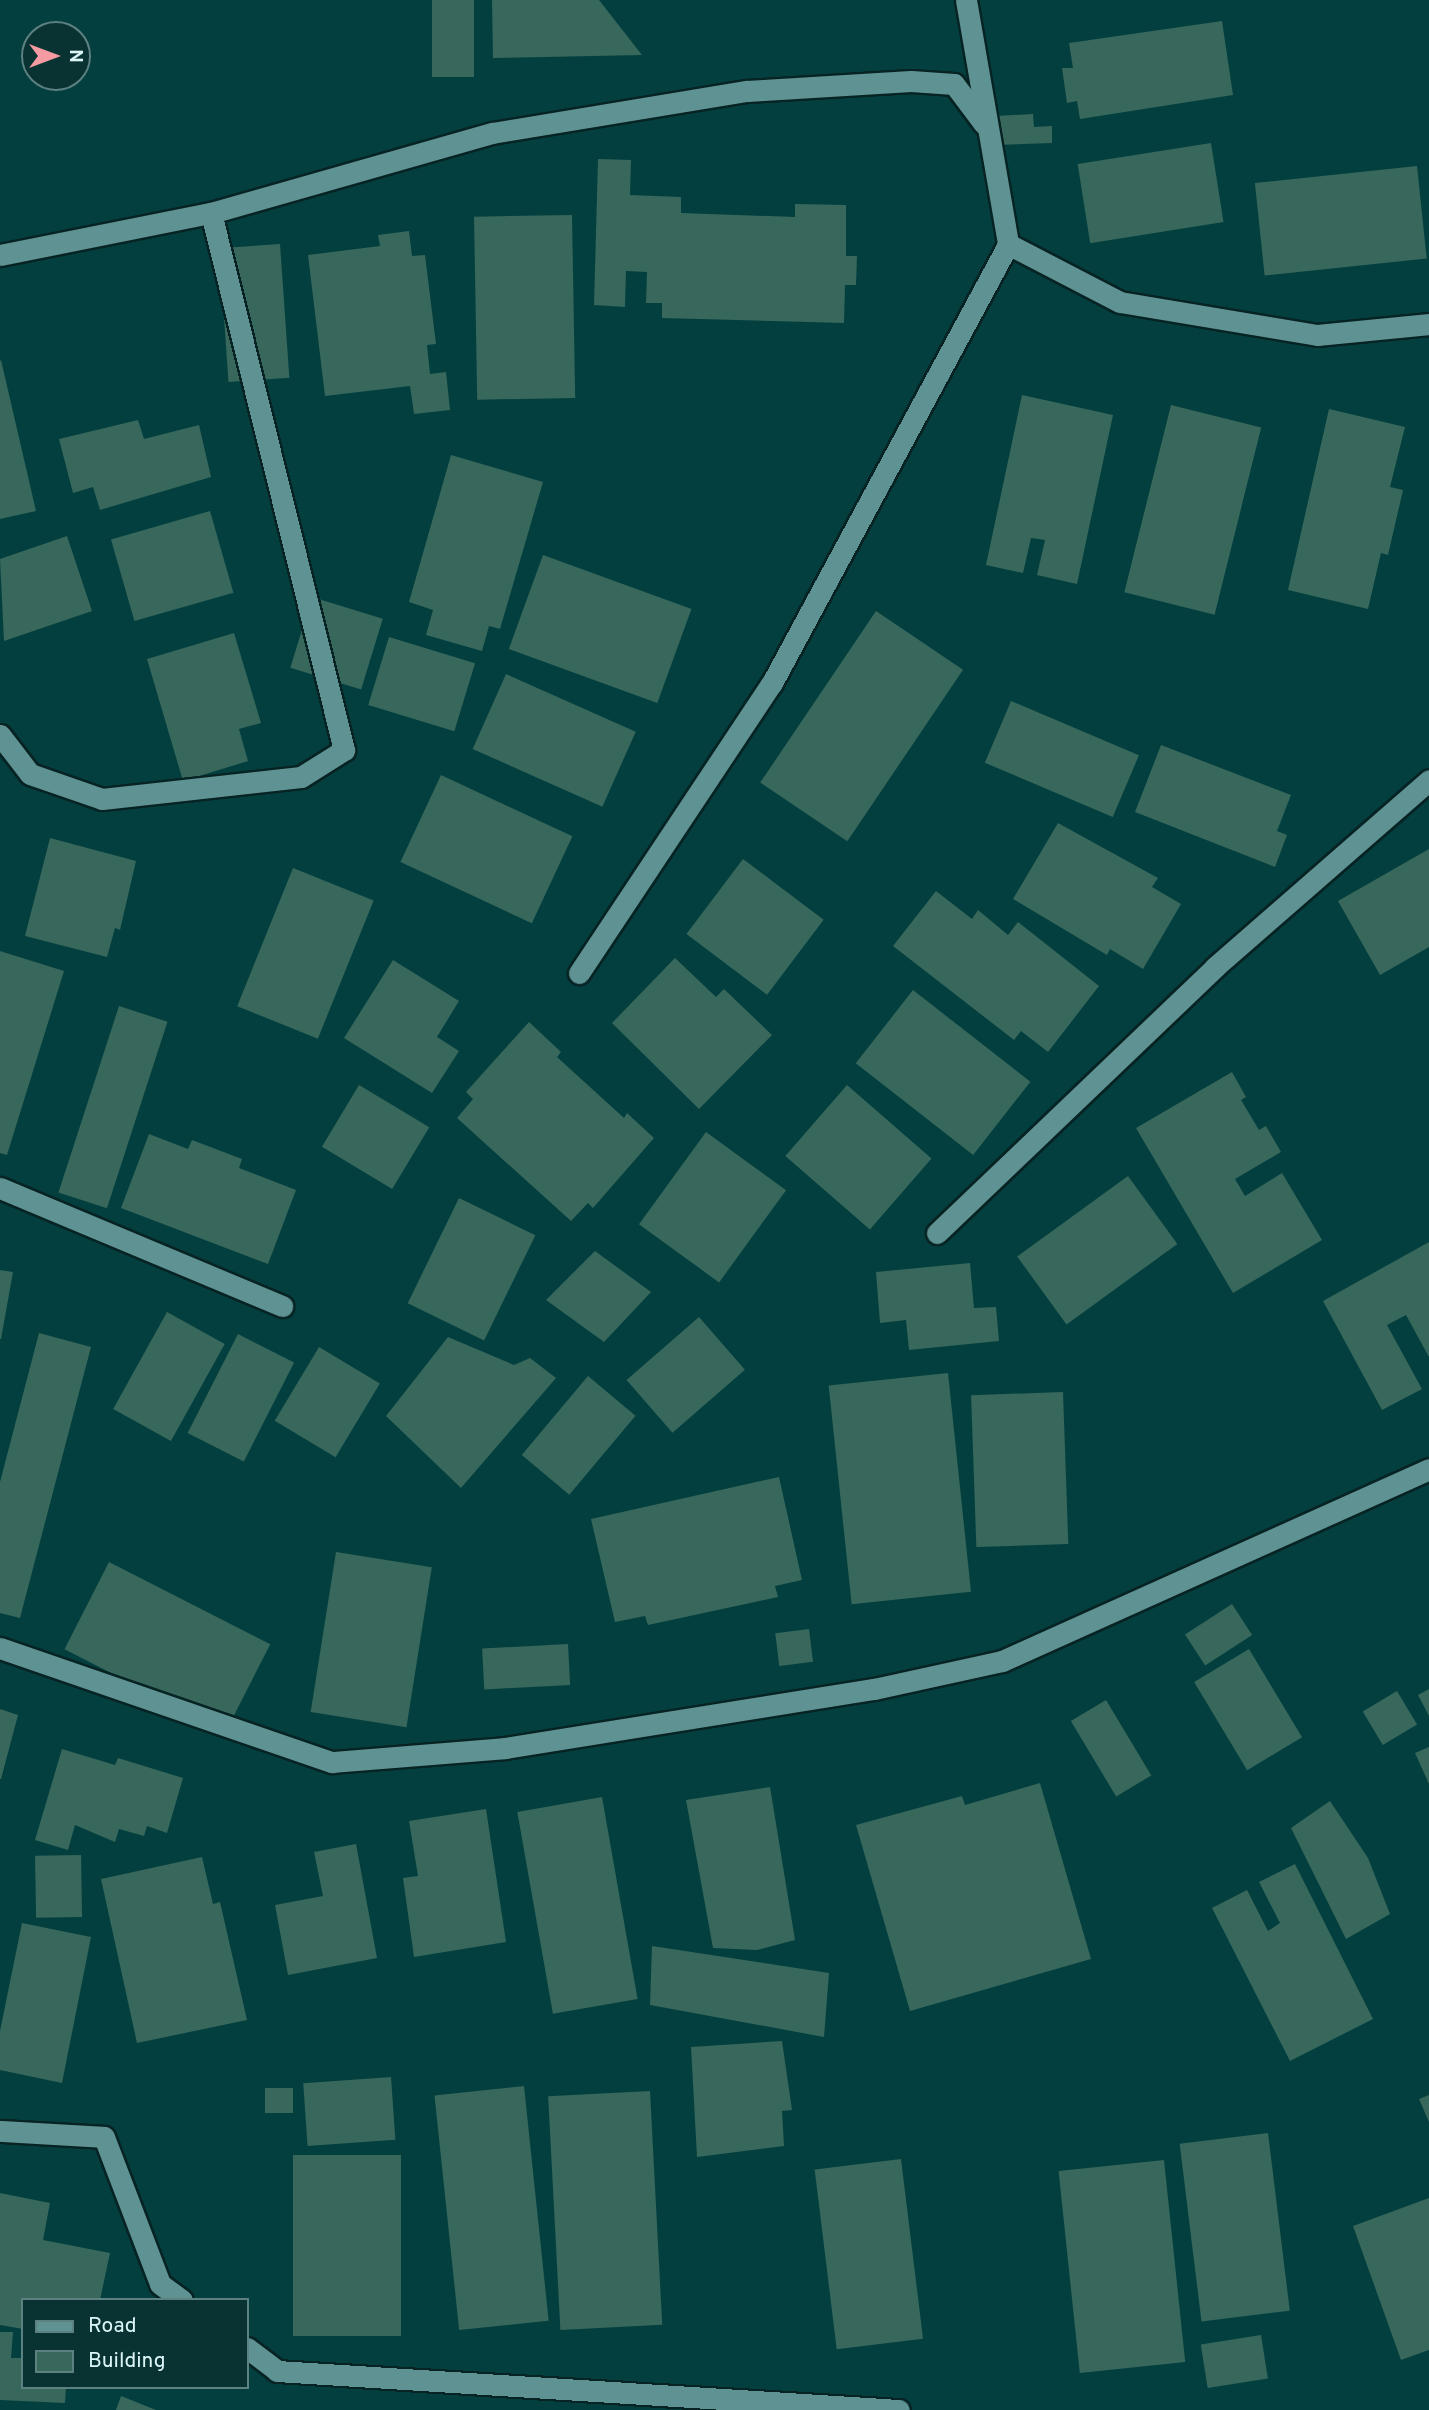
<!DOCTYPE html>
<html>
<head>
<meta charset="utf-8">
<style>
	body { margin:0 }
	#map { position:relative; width:1429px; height:2410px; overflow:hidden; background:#033f3f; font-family:Overpass,sans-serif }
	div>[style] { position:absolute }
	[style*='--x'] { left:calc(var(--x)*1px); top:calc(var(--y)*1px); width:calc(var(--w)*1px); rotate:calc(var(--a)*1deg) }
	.building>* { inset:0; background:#38675b; transform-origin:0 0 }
	.roads { filter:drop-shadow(2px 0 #072323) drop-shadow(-2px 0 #072323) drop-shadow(0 2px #072323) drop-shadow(0 -2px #072323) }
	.street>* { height:21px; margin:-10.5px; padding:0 10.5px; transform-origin:10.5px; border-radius:10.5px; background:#5f9393 }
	span { translate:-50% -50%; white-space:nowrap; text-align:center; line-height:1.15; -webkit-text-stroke:7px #093333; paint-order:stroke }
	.legend { position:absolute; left:21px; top:2298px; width:228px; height:91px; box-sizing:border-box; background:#093333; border:2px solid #5d8181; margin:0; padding:9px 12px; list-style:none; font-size:21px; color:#dcf6f6 }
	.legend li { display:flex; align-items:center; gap:14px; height:35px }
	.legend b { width:35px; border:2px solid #5d8181 }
	.north { position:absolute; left:21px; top:21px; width:70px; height:70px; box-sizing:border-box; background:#093333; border:2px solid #5d8181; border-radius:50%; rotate:90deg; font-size:19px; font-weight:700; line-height:28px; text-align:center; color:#dcf6f6 }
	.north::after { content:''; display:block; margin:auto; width:24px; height:32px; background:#f49aa1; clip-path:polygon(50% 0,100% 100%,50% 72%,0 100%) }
</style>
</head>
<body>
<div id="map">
	<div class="building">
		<i style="left:432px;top:0;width:42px;height:77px"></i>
		<i style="clip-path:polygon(492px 0,599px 0,642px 55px,493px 58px)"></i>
		<i style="clip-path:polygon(1222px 21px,1233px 95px,1080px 119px,1077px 101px,1067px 103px,1062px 68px,1073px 68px,1069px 43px)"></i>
		<i style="clip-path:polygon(1033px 114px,1034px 127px,1052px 126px,1052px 143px,997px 145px,995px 116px)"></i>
		<i style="left:1211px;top:143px;width:80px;height:135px;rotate:81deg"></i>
		<i style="clip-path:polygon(598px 159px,631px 160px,630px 195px,681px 197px,681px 213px,795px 217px,795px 204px,846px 205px,846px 256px,857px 256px,856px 285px,845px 285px,844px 323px,662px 318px,662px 303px,646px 303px,647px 272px,626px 271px,625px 307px,594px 305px)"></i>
		<i style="left:1417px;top:166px;width:93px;height:163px;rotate:84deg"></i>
		<i style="left:572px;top:215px;width:183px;height:98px;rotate:89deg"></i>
		<i style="clip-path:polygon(409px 231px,412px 256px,425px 255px,436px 344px,427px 345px,430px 374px,446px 372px,450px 410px,414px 414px,410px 386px,325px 396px,308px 255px,380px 246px,378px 235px)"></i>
		<i style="left:280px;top:244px;width:134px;height:61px;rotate:86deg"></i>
		<i style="clip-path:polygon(1px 360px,36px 511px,0 519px,0 361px)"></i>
		<i style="clip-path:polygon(1022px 395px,1113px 415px,1077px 584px,1037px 575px,1045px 540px,1031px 538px,1023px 573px,986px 565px)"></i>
		<i style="left:1171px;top:405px;width:93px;height:193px;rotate:14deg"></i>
		<i style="clip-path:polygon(1329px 409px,1405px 427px,1390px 487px,1403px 490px,1388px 555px,1381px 553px,1368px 609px,1288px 590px)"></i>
		<i style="clip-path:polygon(138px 420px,144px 439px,199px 425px,211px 477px,100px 510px,93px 487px,73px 493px,59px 439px)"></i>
		<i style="clip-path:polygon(451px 455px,543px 482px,500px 629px,489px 626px,482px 651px,426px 635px,433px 610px,409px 602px)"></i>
		<i style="left:210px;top:511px;width:85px;height:103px;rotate:74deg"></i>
		<i style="clip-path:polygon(67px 536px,92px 611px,4px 641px,0 559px)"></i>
		<i style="left:543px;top:555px;width:158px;height:100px;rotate:20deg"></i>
		<i style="left:312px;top:597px;width:74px;height:74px;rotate:17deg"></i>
		<i style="left:876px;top:611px;width:105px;height:207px;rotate:34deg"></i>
		<i style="clip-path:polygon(234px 633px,261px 723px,239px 729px,248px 761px,183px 781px,147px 659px)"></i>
		<i style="left:389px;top:637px;width:90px;height:71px;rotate:17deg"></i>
		<i style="left:506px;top:674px;width:142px;height:82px;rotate:24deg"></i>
		<i style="left:1011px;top:701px;width:139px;height:67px;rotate:23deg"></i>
		<i style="clip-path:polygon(1161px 745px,1291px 795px,1277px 831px,1287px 835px,1275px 867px,1135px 812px)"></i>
		<i style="left:441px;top:775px;width:145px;height:96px;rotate:25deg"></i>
		<i style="clip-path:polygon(1058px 823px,1158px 878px,1152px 887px,1181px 904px,1143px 969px,1110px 949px,1107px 955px,1013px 899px)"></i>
		<i style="clip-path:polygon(50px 838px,136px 861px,120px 930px,115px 928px,107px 957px,25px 936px)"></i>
		<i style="clip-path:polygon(1429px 849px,1429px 947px,1380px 975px,1338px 901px)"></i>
		<i style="left:743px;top:859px;width:101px;height:94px;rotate:37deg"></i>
		<i style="left:293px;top:868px;width:87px;height:149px;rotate:22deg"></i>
		<i style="clip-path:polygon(936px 891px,972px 919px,978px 910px,1008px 935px,1018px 922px,1099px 986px,1048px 1052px,1021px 1031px,1014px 1040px,893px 946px)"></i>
		<i style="clip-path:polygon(0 951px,64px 971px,7px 1155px,0 1153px)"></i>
		<i style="clip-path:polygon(675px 958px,716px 997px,724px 989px,772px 1035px,699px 1109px,612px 1023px)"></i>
		<i style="clip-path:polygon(393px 960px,459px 1001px,437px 1037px,459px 1051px,432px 1093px,344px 1038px)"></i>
		<i style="left:913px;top:990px;width:149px;height:93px;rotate:38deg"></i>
		<i style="left:119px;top:1006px;width:51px;height:196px;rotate:18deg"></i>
		<i style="clip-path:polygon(529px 1022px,561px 1052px,557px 1057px,624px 1118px,627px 1113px,654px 1138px,593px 1208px,588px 1203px,571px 1221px,457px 1118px,473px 1099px,466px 1092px)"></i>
		<i style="clip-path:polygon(1232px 1072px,1246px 1097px,1241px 1100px,1259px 1130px,1266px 1126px,1281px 1152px,1235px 1179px,1245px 1196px,1282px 1173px,1322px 1240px,1233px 1293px,1136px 1128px)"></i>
		<i style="left:359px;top:1085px;width:82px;height:72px;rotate:31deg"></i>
		<i style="left:847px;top:1085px;width:112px;height:94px;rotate:41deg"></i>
		<i style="left:706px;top:1132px;width:99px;height:114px;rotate:36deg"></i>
		<i style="clip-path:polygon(149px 1134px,188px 1149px,192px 1140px,242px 1159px,239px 1168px,296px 1190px,268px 1264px,121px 1208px)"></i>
		<i style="left:1128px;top:1176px;width:84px;height:137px;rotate:54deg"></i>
		<i style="left:459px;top:1198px;width:85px;height:117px;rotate:26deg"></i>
		<i style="clip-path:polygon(1429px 1242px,1429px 1357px,1406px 1315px,1387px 1325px,1422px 1389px,1382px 1410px,1323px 1301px)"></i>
		<i style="clip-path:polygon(595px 1251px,651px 1292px,604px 1342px,546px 1300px)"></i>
		<i style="clip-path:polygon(970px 1263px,974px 1308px,996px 1307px,999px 1341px,909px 1350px,906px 1320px,880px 1323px,876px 1272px)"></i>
		<i style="clip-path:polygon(0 1270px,13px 1272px,1px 1339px,0 1339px)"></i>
		<i style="left:167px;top:1312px;width:66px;height:111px;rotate:29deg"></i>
		<i style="left:699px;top:1317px;width:70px;height:96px;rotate:49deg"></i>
		<i style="clip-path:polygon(39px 1333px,91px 1347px,20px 1618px,0 1613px,0 1482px)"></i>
		<i style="left:238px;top:1334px;width:63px;height:111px;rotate:27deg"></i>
		<i style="clip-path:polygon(448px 1337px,514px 1365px,530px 1358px,556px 1378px,461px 1488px,386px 1416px)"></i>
		<i style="left:319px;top:1347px;width:71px;height:86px;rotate:31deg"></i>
		<i style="left:948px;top:1373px;width:220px;height:120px;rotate:84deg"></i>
		<i style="left:588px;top:1376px;width:62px;height:103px;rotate:40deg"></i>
		<i style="left:1063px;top:1392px;width:152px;height:92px;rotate:88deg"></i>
		<i style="clip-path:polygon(779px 1477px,802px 1580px,775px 1586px,778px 1597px,648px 1625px,645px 1616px,615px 1622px,591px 1519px)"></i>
		<i style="left:336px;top:1552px;width:97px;height:162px;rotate:9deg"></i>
		<i style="left:109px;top:1562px;width:181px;height:98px;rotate:27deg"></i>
		<i style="left:1232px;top:1604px;width:37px;height:56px;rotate:57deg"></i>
		<i style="left:809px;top:1629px;width:33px;height:34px;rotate:83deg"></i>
		<i style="left:568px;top:1644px;width:41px;height:86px;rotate:87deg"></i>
		<i style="left:1249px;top:1649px;width:103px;height:64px;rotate:59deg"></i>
		<i style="clip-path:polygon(1429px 1689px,1429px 1716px,1418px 1695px)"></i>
		<i style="left:1397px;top:1691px;width:39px;height:40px;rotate:59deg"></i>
		<i style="left:1106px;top:1700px;width:88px;height:41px;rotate:59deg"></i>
		<i style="clip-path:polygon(0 1709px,18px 1715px,1px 1779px,0 1779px)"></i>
		<i style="clip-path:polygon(1429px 1747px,1429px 1784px,1415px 1753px)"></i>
		<i style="clip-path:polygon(62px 1749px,115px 1765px,118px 1758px,183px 1778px,167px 1833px,147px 1826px,144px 1836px,119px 1829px,115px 1842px,75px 1825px,68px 1850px,35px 1840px)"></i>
		<i style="clip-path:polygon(1040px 1783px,1091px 1959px,910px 2011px,856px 1825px,962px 1796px,965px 1805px)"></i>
		<i style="clip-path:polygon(770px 1787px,795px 1940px,757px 1950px,713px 1948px,686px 1800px)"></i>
		<i style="left:602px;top:1797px;width:205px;height:86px;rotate:80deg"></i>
		<i style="clip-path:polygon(1330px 1801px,1368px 1858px,1390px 1914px,1346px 1939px,1291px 1828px)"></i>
		<i style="clip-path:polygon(486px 1809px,506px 1942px,414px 1957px,403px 1878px,418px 1876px,409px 1821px)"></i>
		<i style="clip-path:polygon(356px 1844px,377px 1958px,288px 1975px,275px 1905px,323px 1896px,314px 1852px)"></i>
		<i style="left:81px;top:1855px;width:62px;height:46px;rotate:89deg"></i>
		<i style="clip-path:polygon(202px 1857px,213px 1904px,220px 1902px,247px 2020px,137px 2043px,101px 1879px)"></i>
		<i style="clip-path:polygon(1295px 1864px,1373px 2019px,1290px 2061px,1212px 1908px,1247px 1890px,1268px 1931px,1280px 1923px,1259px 1882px)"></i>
		<i style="clip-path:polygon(22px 1923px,91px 1937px,62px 2083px,0 2070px,0 2031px)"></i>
		<i style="clip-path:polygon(652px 1946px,829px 1973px,824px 2037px,650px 2005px)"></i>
		<i style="clip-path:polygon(782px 2041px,792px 2110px,782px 2111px,784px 2146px,697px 2157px,691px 2047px)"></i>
		<i style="left:391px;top:2077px;width:63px;height:88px;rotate:86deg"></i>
		<i style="left:524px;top:2086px;width:236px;height:90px;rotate:84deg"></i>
		<i style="left:265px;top:2088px;width:28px;height:25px"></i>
		<i style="left:650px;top:2091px;width:234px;height:102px;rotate:87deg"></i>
		<i style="clip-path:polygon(1429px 2095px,1429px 2122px,1419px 2099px)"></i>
		<i style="left:1268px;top:2133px;width:179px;height:89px;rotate:83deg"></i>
		<i style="left:293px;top:2155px;width:108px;height:181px"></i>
		<i style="left:901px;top:2159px;width:181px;height:87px;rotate:83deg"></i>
		<i style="left:1164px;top:2160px;width:203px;height:106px;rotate:84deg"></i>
		<i style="clip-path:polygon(0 2193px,50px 2203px,43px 2240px,110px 2253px,100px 2300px,23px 2300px,23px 2329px,0 2325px)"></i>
		<i style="clip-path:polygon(1429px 2198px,1429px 2350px,1401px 2360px,1353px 2226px)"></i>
		<i style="clip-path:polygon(0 2332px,13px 2332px,11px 2358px,23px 2358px,23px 2387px,66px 2387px,65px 2403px,0 2400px)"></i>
		<i style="left:1261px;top:2335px;width:44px;height:61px;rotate:81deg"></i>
		<i style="clip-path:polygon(121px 2396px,156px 2410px,116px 2410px)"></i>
	</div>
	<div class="roads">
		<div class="street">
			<i style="--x:966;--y:0;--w:248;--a:80.2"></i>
			<i style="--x:1008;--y:244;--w:126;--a:27.4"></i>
			<i style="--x:1120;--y:302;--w:200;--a:9.5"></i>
			<i style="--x:1317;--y:335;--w:113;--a:-5.6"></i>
			<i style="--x:0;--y:255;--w:215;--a:-11.3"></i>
			<i style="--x:211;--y:213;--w:292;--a:-15.9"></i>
			<i style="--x:492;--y:133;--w:258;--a:-9.4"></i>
			<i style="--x:747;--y:91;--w:164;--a:-3.5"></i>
			<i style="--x:911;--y:81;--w:43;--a:4"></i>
			<i style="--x:954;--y:84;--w:50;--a:53.1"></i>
			<i style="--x:0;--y:735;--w:49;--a:52.4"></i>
			<i style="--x:30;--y:774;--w:76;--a:19.1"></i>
			<i style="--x:102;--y:799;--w:200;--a:-6.3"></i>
			<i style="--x:301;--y:777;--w:51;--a:-32.1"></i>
			<i style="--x:344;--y:750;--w:553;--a:-103.91"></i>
			<i style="--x:579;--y:973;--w:348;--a:-56.4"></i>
			<i style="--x:772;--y:683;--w:498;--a:-61.7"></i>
			<i style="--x:0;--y:1188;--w:306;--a:22.7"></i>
			<i style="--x:937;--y:1233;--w:385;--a:-43.7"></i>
			<i style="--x:1215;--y:967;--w:284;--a:-41.1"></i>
			<i style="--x:0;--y:1648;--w:351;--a:19"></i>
			<i style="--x:332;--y:1762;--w:174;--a:-4.6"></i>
			<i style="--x:505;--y:1748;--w:374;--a:-9.1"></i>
			<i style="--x:874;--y:1689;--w:131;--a:-12.3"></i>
			<i style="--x:1002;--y:1661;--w:468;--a:-24.2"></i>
			<i style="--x:0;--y:2131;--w:104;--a:3.3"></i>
			<i style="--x:104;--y:2137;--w:157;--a:69.1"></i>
			<i style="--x:160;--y:2284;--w:27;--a:36"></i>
			<i style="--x:247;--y:2348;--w:38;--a:37"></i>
			<i style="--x:277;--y:2371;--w:623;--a:3.59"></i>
		</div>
	</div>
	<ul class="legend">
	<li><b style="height:9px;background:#5f9393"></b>Road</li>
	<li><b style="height:19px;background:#38675b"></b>Building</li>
	</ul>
	<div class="north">N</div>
</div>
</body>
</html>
